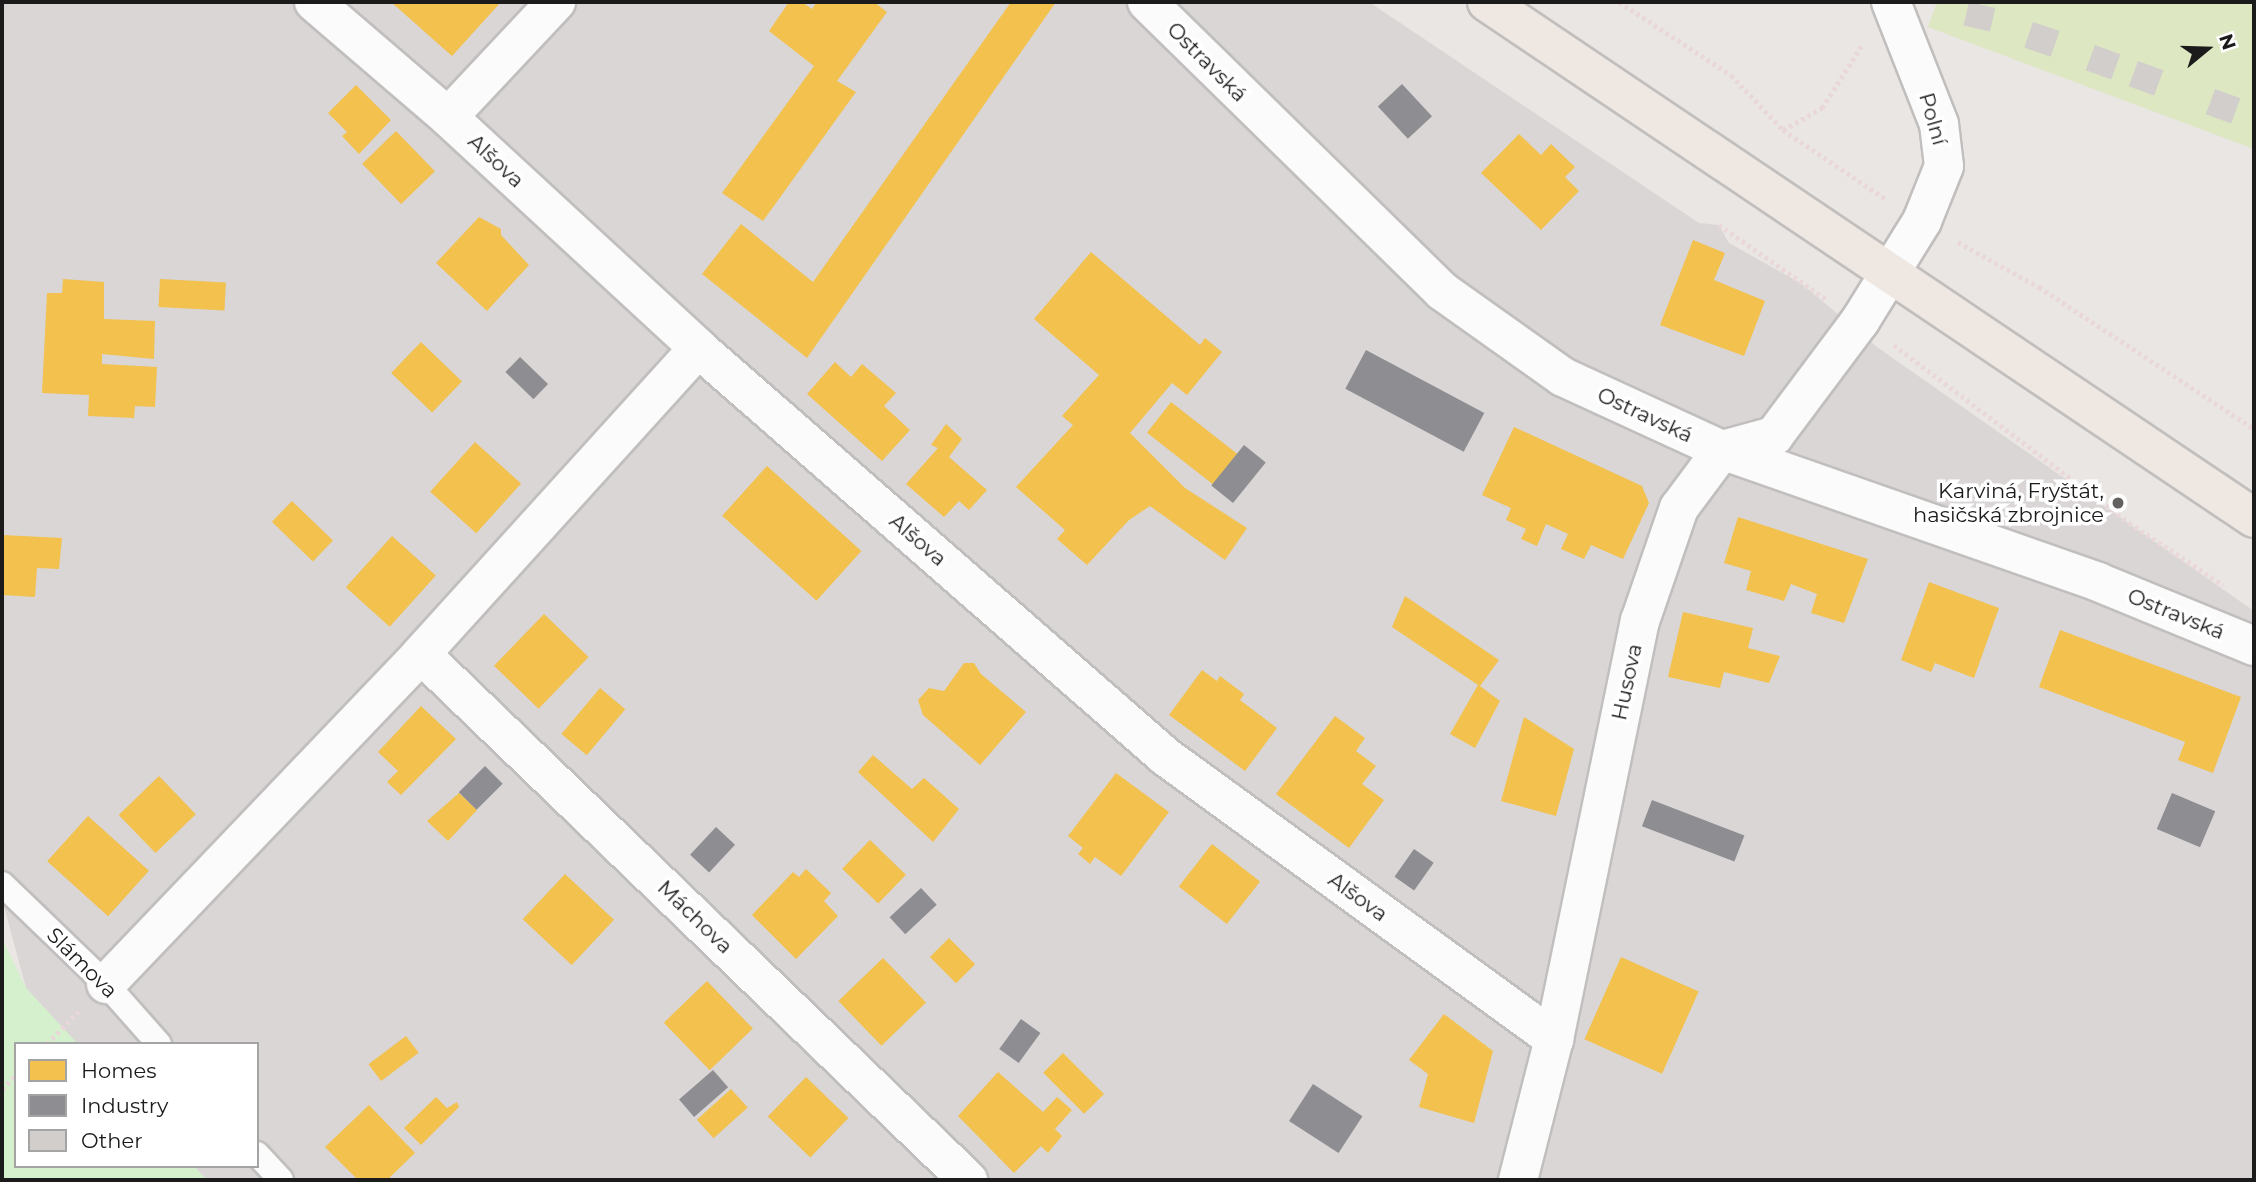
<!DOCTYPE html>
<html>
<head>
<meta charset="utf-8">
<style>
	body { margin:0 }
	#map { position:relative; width:2256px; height:1182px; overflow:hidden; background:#eae6e3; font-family:Montserrat,sans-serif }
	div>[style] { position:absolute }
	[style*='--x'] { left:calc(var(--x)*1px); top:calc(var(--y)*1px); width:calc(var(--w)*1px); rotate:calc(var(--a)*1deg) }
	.residential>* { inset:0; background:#d9d6d5 }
	.grass>* { inset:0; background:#dde7c1 }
	.park>* { inset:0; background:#d5f0cd }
	.homes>* { inset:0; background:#f2c14e; transform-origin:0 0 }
	.industry>* { inset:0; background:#8d8d92; transform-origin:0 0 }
	.building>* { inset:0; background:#d2cecc; transform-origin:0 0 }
	.path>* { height:4.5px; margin-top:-2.25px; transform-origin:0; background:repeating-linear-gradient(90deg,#ead7d9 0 3.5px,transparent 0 7px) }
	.roads { filter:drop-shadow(2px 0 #c1bfbe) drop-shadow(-2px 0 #c1bfbe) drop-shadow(0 2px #c1bfbe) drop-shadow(0 -2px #c1bfbe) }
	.service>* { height:24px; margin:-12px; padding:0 12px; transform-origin:12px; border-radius:12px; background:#fcfbfb }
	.minor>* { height:38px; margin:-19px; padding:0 19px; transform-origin:19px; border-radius:19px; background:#fcfbfb }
	.primary>* { height:38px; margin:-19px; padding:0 19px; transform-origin:19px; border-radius:19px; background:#efe7e2 }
	.dots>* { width:19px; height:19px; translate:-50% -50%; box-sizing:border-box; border:4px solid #fff; border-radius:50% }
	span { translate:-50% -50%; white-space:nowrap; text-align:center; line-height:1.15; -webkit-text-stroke:7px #fff; paint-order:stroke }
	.street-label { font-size:21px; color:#1b1b1b }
	.poi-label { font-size:21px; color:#1b1b1b }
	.right { translate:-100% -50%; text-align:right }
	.frame { position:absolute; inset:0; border:4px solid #1b1b1b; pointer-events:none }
	.legend { position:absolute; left:14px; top:1042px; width:245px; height:126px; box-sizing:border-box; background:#fff; border:2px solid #a4a4a4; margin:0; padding:9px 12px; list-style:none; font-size:21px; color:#1b1b1b }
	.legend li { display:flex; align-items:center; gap:14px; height:35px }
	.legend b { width:35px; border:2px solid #a4a4a4 }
	.north { position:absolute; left:2172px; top:14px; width:70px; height:70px; -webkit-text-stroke:5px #fff; paint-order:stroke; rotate:71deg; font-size:19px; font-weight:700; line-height:28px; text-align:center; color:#1b1b1b }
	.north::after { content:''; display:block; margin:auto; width:24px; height:32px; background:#1b1b1b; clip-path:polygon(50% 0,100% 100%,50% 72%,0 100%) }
</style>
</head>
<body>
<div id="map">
	<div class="residential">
		<i style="clip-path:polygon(2px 2px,1369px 2px,1699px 223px,1719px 225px,1729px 243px,1802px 284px,1877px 347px,2254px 611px,2254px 1180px,203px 1180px,190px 1166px,257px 1166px,257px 1044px,77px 1044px,26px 988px,2px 899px)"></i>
	</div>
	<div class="grass">
		<i style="clip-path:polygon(1937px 2px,2254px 2px,2254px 149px,1928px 27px)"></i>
	</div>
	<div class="park">
		<i style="clip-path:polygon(2px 938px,26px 988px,78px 1044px,16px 1044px,16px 1166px,194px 1166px,207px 1180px,2px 1180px)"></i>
	</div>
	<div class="homes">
		<i style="clip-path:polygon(391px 2px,501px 2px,452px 56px)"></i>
		<i style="clip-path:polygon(789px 2px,802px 2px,812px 9px,817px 2px,874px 2px,887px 12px,837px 81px,856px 92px,763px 221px,722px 193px,814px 66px,769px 31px)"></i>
		<i style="clip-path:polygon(1011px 2px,1056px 2px,807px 358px,702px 274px,741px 224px,813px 282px)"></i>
		<i style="clip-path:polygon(356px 85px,391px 120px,359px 154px,342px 136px,347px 132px,328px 113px)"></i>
		<i style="left:396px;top:131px;width:56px;height:47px;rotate:46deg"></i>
		<i style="clip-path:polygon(1519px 134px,1541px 155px,1551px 144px,1575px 167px,1565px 177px,1579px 191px,1541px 230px,1481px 173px)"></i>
		<i style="clip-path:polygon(479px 217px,501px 229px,501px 235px,529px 265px,487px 311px,436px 263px)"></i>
		<i style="clip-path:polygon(1693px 240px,1725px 253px,1714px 280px,1765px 301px,1744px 356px,1660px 325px)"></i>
		<i style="clip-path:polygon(1091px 252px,1200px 345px,1205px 338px,1222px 352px,1187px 395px,1172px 383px,1130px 433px,1185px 488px,1247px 528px,1225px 560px,1150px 506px,1129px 520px,1087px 565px,1057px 539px,1065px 530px,1016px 487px,1073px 425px,1062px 416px,1099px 375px,1034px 319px)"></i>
		<i style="clip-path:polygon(63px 279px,104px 282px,104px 319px,155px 321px,154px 359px,102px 354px,102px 364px,157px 367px,155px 407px,135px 406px,134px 418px,88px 416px,89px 395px,42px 393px,47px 293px,62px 293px)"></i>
		<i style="left:160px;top:279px;width:66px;height:28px;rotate:3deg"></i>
		<i style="left:421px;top:342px;width:57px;height:43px;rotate:44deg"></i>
		<i style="clip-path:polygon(835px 362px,851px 377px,862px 364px,896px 393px,884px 406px,910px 430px,882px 461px,807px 394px)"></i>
		<i style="left:1171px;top:402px;width:84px;height:39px;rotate:38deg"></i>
		<i style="clip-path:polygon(946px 424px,962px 439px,949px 457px,987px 490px,969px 510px,959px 501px,944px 517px,906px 484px,938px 448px,931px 445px)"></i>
		<i style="clip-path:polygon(1514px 427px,1642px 486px,1649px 503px,1623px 559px,1591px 545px,1584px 559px,1561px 549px,1568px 534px,1546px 524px,1537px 546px,1521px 539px,1526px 529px,1506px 520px,1511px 508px,1482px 495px)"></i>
		<i style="left:475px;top:442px;width:62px;height:67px;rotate:42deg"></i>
		<i style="left:767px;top:466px;width:127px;height:67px;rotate:42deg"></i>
		<i style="left:292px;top:501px;width:57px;height:29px;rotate:44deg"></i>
		<i style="clip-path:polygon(1738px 517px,1868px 559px,1844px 623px,1811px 613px,1817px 594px,1791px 584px,1784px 601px,1746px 590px,1751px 571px,1724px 563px)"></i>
		<i style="clip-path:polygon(2px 535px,62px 538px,59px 569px,37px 568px,35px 597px,2px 595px)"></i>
		<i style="left:392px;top:536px;width:59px;height:69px;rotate:42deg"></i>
		<i style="clip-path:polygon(1929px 582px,1999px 608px,1974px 678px,1935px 663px,1931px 672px,1901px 660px)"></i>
		<i style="clip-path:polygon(1405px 596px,1499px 660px,1480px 686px,1500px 701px,1475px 748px,1450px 734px,1478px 685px,1392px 627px)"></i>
		<i style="clip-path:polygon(1683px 612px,1753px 628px,1748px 648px,1780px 656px,1769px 683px,1724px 672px,1720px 688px,1668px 677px)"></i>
		<i style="left:544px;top:614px;width:62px;height:72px;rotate:44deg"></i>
		<i style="clip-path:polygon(2060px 630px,2241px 697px,2213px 773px,2178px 760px,2185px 742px,2039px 687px)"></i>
		<i style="clip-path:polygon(964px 663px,974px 663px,981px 674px,1026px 712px,980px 765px,923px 715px,918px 700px,929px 688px,944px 691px)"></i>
		<i style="clip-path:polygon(1202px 670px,1217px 681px,1220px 676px,1244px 694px,1240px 700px,1277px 728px,1245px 771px,1169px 715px)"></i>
		<i style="left:600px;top:688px;width:33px;height:60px;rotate:40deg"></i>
		<i style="clip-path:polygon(421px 706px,456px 739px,401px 795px,387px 782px,398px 771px,378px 752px)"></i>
		<i style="clip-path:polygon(1335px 716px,1365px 738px,1356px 751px,1376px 766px,1362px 784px,1384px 800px,1349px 848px,1276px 794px)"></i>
		<i style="clip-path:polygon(1524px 717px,1574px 749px,1556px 816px,1501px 801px)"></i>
		<i style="clip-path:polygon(873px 755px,912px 789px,924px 778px,959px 809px,933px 842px,858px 772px)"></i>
		<i style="clip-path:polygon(1116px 773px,1169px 812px,1121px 876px,1095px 857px,1090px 864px,1078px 854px,1083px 848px,1068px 836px)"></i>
		<i style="left:159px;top:776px;width:53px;height:56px;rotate:46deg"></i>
		<i style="clip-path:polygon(459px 793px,477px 810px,448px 841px,427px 821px)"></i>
		<i style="left:88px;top:816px;width:82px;height:61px;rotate:42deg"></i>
		<i style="left:870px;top:840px;width:50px;height:40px;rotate:44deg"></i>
		<i style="left:1212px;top:844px;width:61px;height:54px;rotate:38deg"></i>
		<i style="clip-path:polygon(806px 869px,831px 893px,824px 901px,838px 916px,796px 959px,752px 915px,793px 872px,799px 877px)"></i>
		<i style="left:565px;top:874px;width:67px;height:62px;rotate:43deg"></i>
		<i style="left:949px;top:938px;width:37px;height:27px;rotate:45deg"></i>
		<i style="left:1621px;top:957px;width:85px;height:90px;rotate:24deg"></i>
		<i style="left:883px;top:958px;width:62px;height:62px;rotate:46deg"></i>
		<i style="left:707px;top:981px;width:66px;height:60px;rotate:46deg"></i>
		<i style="clip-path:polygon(1444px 1014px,1493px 1051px,1474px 1123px,1419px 1107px,1428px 1074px,1409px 1060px)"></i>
		<i style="left:406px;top:1036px;width:21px;height:47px;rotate:53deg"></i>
		<i style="left:1063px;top:1053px;width:58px;height:28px;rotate:45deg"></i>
		<i style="clip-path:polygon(998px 1072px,1043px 1112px,1057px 1097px,1072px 1110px,1055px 1129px,1062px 1136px,1048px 1153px,1041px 1146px,1014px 1173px,958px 1116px)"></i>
		<i style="left:806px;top:1077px;width:59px;height:55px;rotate:44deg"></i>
		<i style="left:731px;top:1089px;width:25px;height:46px;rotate:48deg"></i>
		<i style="clip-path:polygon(436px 1097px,447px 1108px,457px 1102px,459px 1107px,421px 1145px,404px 1128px)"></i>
		<i style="clip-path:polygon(369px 1105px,415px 1153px,387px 1180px,358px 1180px,325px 1147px)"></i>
	</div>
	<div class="industry">
		<i style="left:1402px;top:84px;width:44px;height:33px;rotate:47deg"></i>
		<i style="left:1366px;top:350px;width:134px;height:44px;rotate:28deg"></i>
		<i style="left:520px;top:357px;width:39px;height:21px;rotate:44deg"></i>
		<i style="left:1244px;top:445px;width:28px;height:52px;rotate:39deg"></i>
		<i style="left:485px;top:766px;width:25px;height:37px;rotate:45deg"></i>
		<i style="left:2172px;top:793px;width:47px;height:39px;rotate:23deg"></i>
		<i style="left:1652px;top:800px;width:99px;height:28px;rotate:21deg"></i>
		<i style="left:716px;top:827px;width:26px;height:38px;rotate:43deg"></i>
		<i style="left:1414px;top:849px;width:24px;height:34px;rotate:35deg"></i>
		<i style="left:921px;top:888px;width:23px;height:43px;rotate:47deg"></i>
		<i style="left:1021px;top:1019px;width:24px;height:37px;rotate:36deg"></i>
		<i style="left:713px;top:1070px;width:23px;height:45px;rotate:49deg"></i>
		<i style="left:1313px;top:1084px;width:59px;height:44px;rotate:33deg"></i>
	</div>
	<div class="building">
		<i style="left:1969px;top:2px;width:27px;height:24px;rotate:13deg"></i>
		<i style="left:2033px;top:22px;width:28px;height:27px;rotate:19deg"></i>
		<i style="left:2095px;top:45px;width:27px;height:27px;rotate:20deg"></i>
		<i style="left:2138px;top:61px;width:27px;height:27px;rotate:20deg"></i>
		<i style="left:2215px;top:89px;width:27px;height:27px;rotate:20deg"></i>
	</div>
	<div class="path">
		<i style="--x:1619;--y:2;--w:134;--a:33.1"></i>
		<i style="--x:1731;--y:75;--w:76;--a:46.6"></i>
		<i style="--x:1783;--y:130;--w:125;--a:33.9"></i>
		<i style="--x:1783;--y:130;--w:45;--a:-29.4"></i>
		<i style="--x:1822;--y:108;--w:75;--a:-57.6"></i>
		<i style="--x:1719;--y:225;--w:130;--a:34.7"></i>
		<i style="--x:1958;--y:242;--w:93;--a:29.1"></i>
		<i style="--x:2039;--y:287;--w:258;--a:33.4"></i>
		<i style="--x:1894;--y:345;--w:295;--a:37.1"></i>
		<i style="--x:2129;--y:523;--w:113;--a:33.4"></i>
		<i style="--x:47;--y:1044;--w:45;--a:-45.9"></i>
		<i style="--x:2;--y:1089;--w:20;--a:-45"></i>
	</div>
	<div class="roads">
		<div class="service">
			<i style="--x:2;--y:884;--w:144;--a:43.9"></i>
			<i style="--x:106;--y:984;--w:80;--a:48.5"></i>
			<i style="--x:257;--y:1154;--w:35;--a:47"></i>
		</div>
		<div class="minor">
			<i style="--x:314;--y:2;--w:177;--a:40.6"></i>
			<i style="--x:448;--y:117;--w:340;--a:42.7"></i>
			<i style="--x:698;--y:348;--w:622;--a:41.15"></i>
			<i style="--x:1166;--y:757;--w:480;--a:36"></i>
			<i style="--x:1147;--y:2;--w:413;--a:44.4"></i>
			<i style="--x:1442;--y:291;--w:148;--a:35.4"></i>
			<i style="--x:1563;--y:377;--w:175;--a:24.7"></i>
			<i style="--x:1722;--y:450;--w:398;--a:19.3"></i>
			<i style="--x:2098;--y:582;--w:169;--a:22.3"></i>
			<i style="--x:448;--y:117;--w:158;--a:-46.8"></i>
			<i style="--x:421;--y:654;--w:759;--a:43.88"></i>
			<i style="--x:106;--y:984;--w:456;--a:-46.3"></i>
			<i style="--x:421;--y:654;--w:413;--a:-47.8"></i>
			<i style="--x:1518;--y:1180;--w:146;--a:-75.7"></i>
			<i style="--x:1554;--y:1039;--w:427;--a:-78.4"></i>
			<i style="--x:1640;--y:621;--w:120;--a:-71"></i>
			<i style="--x:1679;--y:508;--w:72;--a:-53.4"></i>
			<i style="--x:1722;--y:450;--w:54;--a:-15.1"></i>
			<i style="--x:1774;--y:436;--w:144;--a:-53.2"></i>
			<i style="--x:1860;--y:321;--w:118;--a:-58.2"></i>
			<i style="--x:1922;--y:221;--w:59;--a:-68.2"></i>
			<i style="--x:1944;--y:166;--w:42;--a:-96.8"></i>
			<i style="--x:1939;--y:124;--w:131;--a:-111.5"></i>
		</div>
		<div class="primary">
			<i style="--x:1487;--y:2;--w:924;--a:33.93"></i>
		</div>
	</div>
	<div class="dots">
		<i style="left:2118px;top:503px;background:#636261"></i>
	</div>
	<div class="street-label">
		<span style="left:1207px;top:62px;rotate:45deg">Ostravská</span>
		<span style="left:1933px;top:119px;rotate:74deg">Polní</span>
		<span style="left:496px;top:161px;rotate:43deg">Alšova</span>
		<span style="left:1645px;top:415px;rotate:25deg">Ostravská</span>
		<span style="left:918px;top:540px;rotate:41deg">Alšova</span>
		<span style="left:2176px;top:614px;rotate:22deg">Ostravská</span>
		<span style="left:1627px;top:682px;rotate:-78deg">Husova</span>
		<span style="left:1358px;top:897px;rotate:36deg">Alšova</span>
		<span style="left:695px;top:917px;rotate:44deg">Máchova</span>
		<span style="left:82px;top:963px;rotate:45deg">Slámova</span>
	</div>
	<div class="poi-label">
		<span class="right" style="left:2104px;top:503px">Karviná, Fryštát,<br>hasičská zbrojnice</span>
	</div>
	<div class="frame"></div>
	<ul class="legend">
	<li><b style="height:19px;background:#f2c14e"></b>Homes</li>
	<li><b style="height:19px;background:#8d8d92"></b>Industry</li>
	<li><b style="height:19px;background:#d2cecc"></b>Other</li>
	</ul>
	<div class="north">N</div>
</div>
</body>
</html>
